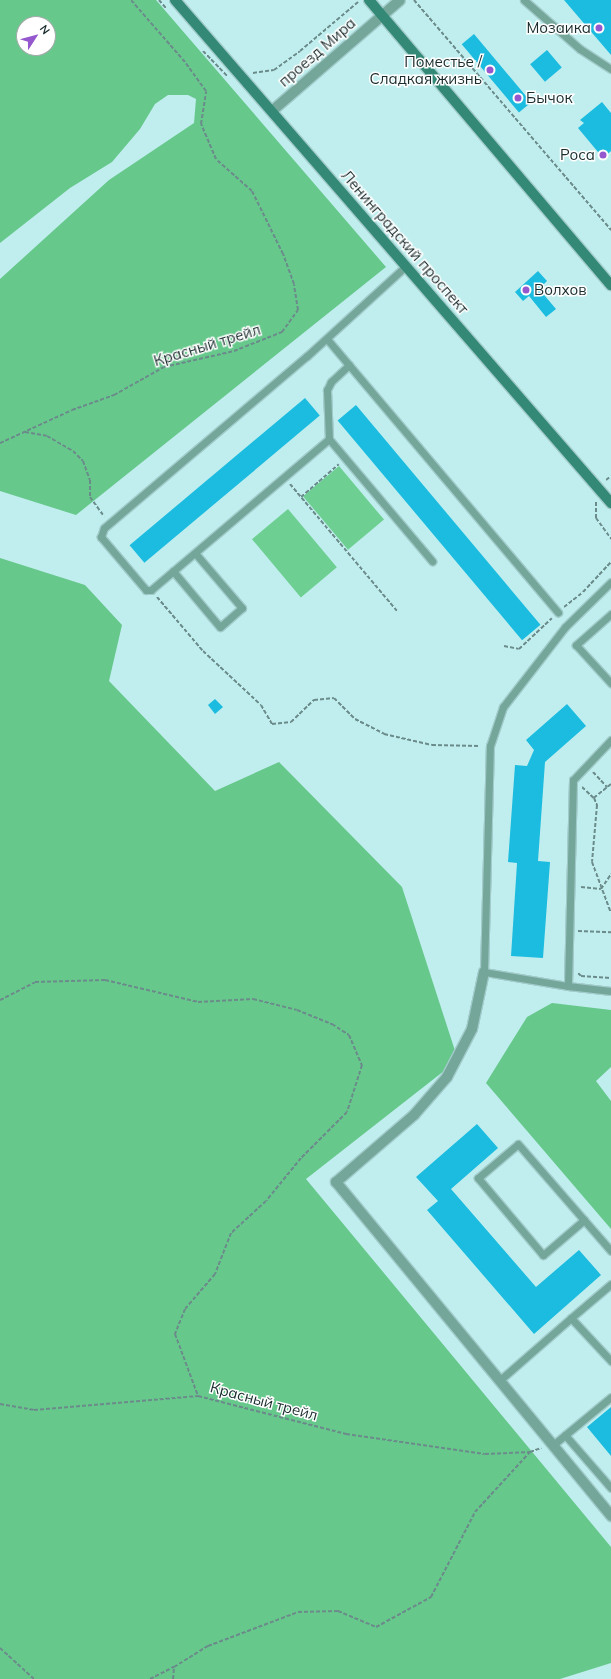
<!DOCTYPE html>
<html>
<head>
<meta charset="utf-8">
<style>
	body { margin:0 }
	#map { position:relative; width:611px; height:1679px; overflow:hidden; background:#c0eeee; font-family:Mulish,sans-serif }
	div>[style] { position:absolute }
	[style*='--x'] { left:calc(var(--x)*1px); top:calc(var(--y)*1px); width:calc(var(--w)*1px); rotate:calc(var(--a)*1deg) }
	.green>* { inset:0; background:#6ecf92; transform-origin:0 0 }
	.forest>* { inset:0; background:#66c88b }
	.building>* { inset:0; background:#1cbce0; transform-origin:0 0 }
	.path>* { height:2px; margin-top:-1px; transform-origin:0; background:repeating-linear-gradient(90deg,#6b8b8b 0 4px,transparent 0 6px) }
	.roads { filter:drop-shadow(1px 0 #a2cbcb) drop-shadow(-1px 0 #a2cbcb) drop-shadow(0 1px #a2cbcb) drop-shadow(0 -1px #a2cbcb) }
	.lane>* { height:7px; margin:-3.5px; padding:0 3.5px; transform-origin:3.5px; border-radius:3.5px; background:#74a79a }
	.street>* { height:10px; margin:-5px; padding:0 5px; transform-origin:5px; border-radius:5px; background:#74a79a }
	.secondary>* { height:10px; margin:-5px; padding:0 5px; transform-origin:5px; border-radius:5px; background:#338976 }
	.dots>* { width:11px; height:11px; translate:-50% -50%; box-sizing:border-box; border:2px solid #fff; border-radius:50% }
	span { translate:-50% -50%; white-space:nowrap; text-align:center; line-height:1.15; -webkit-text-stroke:3px #fff; paint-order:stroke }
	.poi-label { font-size:15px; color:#1a2c2d }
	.right { translate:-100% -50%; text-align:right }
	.left { translate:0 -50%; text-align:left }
	.street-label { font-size:15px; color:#1a2c2d }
	.north { position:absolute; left:16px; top:16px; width:40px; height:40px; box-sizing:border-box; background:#fff; border:1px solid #a3abab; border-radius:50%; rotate:54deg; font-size:11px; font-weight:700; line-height:16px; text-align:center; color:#1a2c2d }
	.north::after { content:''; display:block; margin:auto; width:14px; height:18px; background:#9457cd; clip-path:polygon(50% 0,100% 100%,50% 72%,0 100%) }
</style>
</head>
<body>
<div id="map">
	<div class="green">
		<i style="left:339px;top:466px;width:70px;height:47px;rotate:50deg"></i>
		<i style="left:288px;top:509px;width:76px;height:47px;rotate:50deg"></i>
	</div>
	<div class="forest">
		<i style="clip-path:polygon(evenodd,0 0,156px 0,386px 267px,76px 515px,0 491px,0 279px,109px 180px,194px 123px,196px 99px,188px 95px,168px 95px,155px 104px,140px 129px,112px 162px,70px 188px,0 243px,0 0,24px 24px,48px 24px,48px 48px,24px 48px,24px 24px)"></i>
		<i style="clip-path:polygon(0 558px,85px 585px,122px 625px,109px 681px,215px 791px,279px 762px,402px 887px,458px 1060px,306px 1179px,611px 1547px,611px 1663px,560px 1679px,0 1679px)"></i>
		<i style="clip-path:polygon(552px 1003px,611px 1010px,611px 1067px,596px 1081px,611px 1101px,611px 1229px,486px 1083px,527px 1017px)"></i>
	</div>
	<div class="building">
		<i style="clip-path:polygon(564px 0,611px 0,611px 55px)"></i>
		<i style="left:474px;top:34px;width:89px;height:16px;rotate:50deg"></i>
		<i style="left:547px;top:50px;width:23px;height:22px;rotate:50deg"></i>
		<i style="clip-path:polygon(602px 102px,611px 113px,611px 151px,603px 158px,578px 128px,584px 123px,580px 120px)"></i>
		<i style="clip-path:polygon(538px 271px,547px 281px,539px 289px,556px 309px,546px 317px,529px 296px,523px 301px,515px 292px)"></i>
		<i style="left:305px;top:398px;width:23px;height:229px;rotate:50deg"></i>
		<i style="left:356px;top:405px;width:287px;height:24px;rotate:50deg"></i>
		<i style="clip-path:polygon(215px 699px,223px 707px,215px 714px,208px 705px)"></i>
		<i style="clip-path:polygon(567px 704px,586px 726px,545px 762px,538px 861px,550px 862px,543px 958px,511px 956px,517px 863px,508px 862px,515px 765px,527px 766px,534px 750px,526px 740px)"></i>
		<i style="clip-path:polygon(477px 1124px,498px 1148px,451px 1189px,536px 1287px,579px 1250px,601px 1275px,534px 1334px,427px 1210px,438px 1201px,416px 1177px)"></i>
		<i style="clip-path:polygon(611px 1407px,611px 1456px,587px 1427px)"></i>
	</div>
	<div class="path">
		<i style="--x:159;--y:0;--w:11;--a:49"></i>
		<i style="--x:414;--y:0;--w:303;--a:49.4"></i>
		<i style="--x:203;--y:51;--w:35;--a:46"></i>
		<i style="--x:253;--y:73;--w:21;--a:-8"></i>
		<i style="--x:274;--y:70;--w:32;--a:-36"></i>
		<i style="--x:300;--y:51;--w:76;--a:-40.2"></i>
		<i style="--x:25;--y:432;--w:22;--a:10"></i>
		<i style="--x:47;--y:436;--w:30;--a:30"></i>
		<i style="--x:73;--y:451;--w:14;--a:45"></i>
		<i style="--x:83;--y:461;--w:20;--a:70"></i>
		<i style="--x:90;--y:480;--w:17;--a:90"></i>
		<i style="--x:90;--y:497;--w:24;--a:54"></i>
		<i style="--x:0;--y:443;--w:79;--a:-24.6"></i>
		<i style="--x:72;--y:410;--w:45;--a:-19.7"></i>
		<i style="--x:114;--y:395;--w:57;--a:-29.2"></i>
		<i style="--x:164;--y:367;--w:72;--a:-12.9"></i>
		<i style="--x:234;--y:351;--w:52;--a:-21.6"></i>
		<i style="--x:282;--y:332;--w:27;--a:-54"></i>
		<i style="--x:298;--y:310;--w:26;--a:-99"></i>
		<i style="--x:294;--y:284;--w:32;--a:-110"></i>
		<i style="--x:283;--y:254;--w:70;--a:-116.2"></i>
		<i style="--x:252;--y:191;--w:48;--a:-138.4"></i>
		<i style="--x:216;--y:159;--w:38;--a:-113"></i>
		<i style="--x:201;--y:124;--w:33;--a:-81"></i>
		<i style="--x:206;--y:91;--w:36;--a:-126"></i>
		<i style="--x:185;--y:62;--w:82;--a:-131.1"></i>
		<i style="--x:606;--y:480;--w:6;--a:-39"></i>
		<i style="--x:290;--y:484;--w:166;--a:49.9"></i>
		<i style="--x:301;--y:497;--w:50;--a:-41"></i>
		<i style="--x:596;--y:502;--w:16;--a:90"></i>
		<i style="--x:596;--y:518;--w:26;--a:54"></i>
		<i style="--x:157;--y:597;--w:71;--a:49.6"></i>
		<i style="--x:203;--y:651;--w:79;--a:43"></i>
		<i style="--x:261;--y:705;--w:22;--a:60"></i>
		<i style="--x:272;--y:724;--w:19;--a:-6"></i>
		<i style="--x:291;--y:722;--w:32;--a:-44"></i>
		<i style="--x:314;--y:700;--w:20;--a:-6"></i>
		<i style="--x:334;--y:698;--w:30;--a:45"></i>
		<i style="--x:355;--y:719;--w:33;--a:27"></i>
		<i style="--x:384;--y:734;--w:49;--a:12.9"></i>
		<i style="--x:432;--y:745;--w:48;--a:1.2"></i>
		<i style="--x:564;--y:607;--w:24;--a:-38"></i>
		<i style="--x:583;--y:592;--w:41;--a:-47"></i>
		<i style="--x:504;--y:646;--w:15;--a:11"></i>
		<i style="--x:519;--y:649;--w:45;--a:-43.2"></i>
		<i style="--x:593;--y:772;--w:21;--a:47"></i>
		<i style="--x:611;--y:784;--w:22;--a:141"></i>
		<i style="--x:594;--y:798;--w:8;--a:67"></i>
		<i style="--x:597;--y:805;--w:57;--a:95"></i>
		<i style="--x:592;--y:862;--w:54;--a:69.6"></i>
		<i style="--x:582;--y:787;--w:16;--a:43"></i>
		<i style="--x:581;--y:887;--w:20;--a:6"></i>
		<i style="--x:601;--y:889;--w:18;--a:-56"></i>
		<i style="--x:578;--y:931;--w:33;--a:2"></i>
		<i style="--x:578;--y:973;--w:4;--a:45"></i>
		<i style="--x:581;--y:976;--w:30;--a:4"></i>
		<i style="--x:0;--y:1000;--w:39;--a:-27"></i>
		<i style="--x:35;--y:982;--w:70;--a:-1.6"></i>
		<i style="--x:105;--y:980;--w:96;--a:13.3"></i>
		<i style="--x:198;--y:1002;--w:55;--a:-3.1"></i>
		<i style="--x:253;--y:999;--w:45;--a:14"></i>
		<i style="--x:297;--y:1010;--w:38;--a:22"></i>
		<i style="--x:332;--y:1024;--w:20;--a:33"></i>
		<i style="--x:349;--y:1035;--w:33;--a:67"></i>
		<i style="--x:362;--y:1065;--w:49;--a:107.7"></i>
		<i style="--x:347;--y:1112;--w:65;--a:135"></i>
		<i style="--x:301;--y:1158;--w:55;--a:129.1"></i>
		<i style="--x:266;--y:1201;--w:47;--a:137.6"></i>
		<i style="--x:231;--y:1233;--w:44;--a:111.3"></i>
		<i style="--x:215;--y:1274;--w:46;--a:130.6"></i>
		<i style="--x:185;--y:1309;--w:27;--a:112"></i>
		<i style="--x:175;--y:1334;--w:66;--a:69.6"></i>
		<i style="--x:0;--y:1404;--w:35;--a:10"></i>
		<i style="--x:34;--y:1410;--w:165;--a:-4.9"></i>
		<i style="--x:198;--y:1396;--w:153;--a:14.4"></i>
		<i style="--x:346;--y:1434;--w:140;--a:8.2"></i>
		<i style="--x:485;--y:1454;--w:45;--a:-2.5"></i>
		<i style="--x:530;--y:1452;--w:12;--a:-20"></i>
		<i style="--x:0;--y:1648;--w:46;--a:42.4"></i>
		<i style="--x:150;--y:1679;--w:27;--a:-27"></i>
		<i style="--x:173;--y:1679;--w:12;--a:-85"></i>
		<i style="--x:174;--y:1667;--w:40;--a:-32"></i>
		<i style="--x:208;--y:1646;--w:96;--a:-20.7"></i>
		<i style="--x:298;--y:1612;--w:40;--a:-1.4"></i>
		<i style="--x:338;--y:1611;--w:41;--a:22.8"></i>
		<i style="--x:376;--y:1627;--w:63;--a:-28.6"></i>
		<i style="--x:431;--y:1597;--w:96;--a:-62.6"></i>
		<i style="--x:475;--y:1512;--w:81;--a:-47.5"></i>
	</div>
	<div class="roads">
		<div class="lane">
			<i style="--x:524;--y:0;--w:74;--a:41.2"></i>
			<i style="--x:580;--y:49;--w:37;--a:33"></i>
			<i style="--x:327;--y:339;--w:358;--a:49.8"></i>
			<i style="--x:349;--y:365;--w:25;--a:137"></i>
			<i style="--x:331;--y:382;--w:9;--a:117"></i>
			<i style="--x:327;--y:390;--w:49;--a:87.7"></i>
			<i style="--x:329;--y:439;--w:160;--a:49.8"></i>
			<i style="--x:329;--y:439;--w:233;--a:139.7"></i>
			<i style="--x:151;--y:590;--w:5;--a:180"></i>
			<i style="--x:146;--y:590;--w:70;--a:-130.3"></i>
			<i style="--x:101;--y:537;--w:9;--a:-72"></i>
			<i style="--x:104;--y:528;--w:266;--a:-40.3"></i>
			<i style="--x:307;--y:356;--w:134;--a:-42.3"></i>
			<i style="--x:173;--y:571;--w:73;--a:50"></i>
			<i style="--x:220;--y:627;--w:29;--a:-41"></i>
			<i style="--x:242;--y:608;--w:72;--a:-130.5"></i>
			<i style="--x:611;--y:614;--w:47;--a:138.5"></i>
			<i style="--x:576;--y:645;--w:52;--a:47.4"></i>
			<i style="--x:611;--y:740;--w:55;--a:133.5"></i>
			<i style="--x:573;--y:780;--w:206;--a:91.4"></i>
			<i style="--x:568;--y:986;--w:43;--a:6.6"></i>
			<i style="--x:568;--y:986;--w:85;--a:-170.5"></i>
			<i style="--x:484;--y:972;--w:226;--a:-88.5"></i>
			<i style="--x:490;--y:746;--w:41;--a:-71.6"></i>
			<i style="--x:503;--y:707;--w:101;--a:-52.2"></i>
			<i style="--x:565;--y:627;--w:64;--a:-44.4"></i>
			<i style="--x:584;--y:1220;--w:54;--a:139.5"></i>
			<i style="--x:543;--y:1255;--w:101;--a:-130.2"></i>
			<i style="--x:478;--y:1178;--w:52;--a:-40.4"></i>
			<i style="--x:518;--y:1144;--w:101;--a:49"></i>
			<i style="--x:584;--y:1220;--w:41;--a:48.9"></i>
			<i style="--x:611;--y:1284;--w:52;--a:139.6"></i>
			<i style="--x:571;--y:1318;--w:59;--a:47.1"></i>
			<i style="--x:500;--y:1380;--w:94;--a:-41.1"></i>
			<i style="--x:565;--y:1435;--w:70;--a:49"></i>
			<i style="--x:553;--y:1445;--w:75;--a:-39.6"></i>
		</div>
		<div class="street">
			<i style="--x:272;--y:111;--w:169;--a:-40.9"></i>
			<i style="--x:484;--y:972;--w:58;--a:101.9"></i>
			<i style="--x:472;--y:1029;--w:54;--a:117.5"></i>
			<i style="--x:447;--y:1077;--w:50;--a:131"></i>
			<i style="--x:414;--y:1115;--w:103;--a:139.3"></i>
			<i style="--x:336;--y:1182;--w:433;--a:50.5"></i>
		</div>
		<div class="secondary">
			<i style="--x:175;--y:0;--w:666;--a:49.08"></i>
			<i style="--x:369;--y:0;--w:374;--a:49.7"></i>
		</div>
	</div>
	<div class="dots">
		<i style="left:599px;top:28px;background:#9457cd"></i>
		<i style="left:490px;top:70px;background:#9457cd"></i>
		<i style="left:518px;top:98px;background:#9457cd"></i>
		<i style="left:603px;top:155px;background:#9457cd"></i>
		<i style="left:526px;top:290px;background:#9457cd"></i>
	</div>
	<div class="poi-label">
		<span class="right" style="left:591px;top:28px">Мозаика</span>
		<span class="right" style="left:482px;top:70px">Поместье /<br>Сладкая жизнь</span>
		<span class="left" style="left:526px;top:98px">Бычок</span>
		<span class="right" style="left:595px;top:155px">Роса</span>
		<span class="left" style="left:534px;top:290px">Волхов</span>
	</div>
	<div class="street-label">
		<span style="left:317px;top:52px;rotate:-41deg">проезд Мира</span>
		<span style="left:405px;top:242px;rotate:49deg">Ленинградский проспект</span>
		<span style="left:207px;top:345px;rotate:-17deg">Красный трейл</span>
		<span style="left:264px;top:1401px;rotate:15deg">Красный трейл</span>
	</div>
	<div class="north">N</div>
</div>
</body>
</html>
